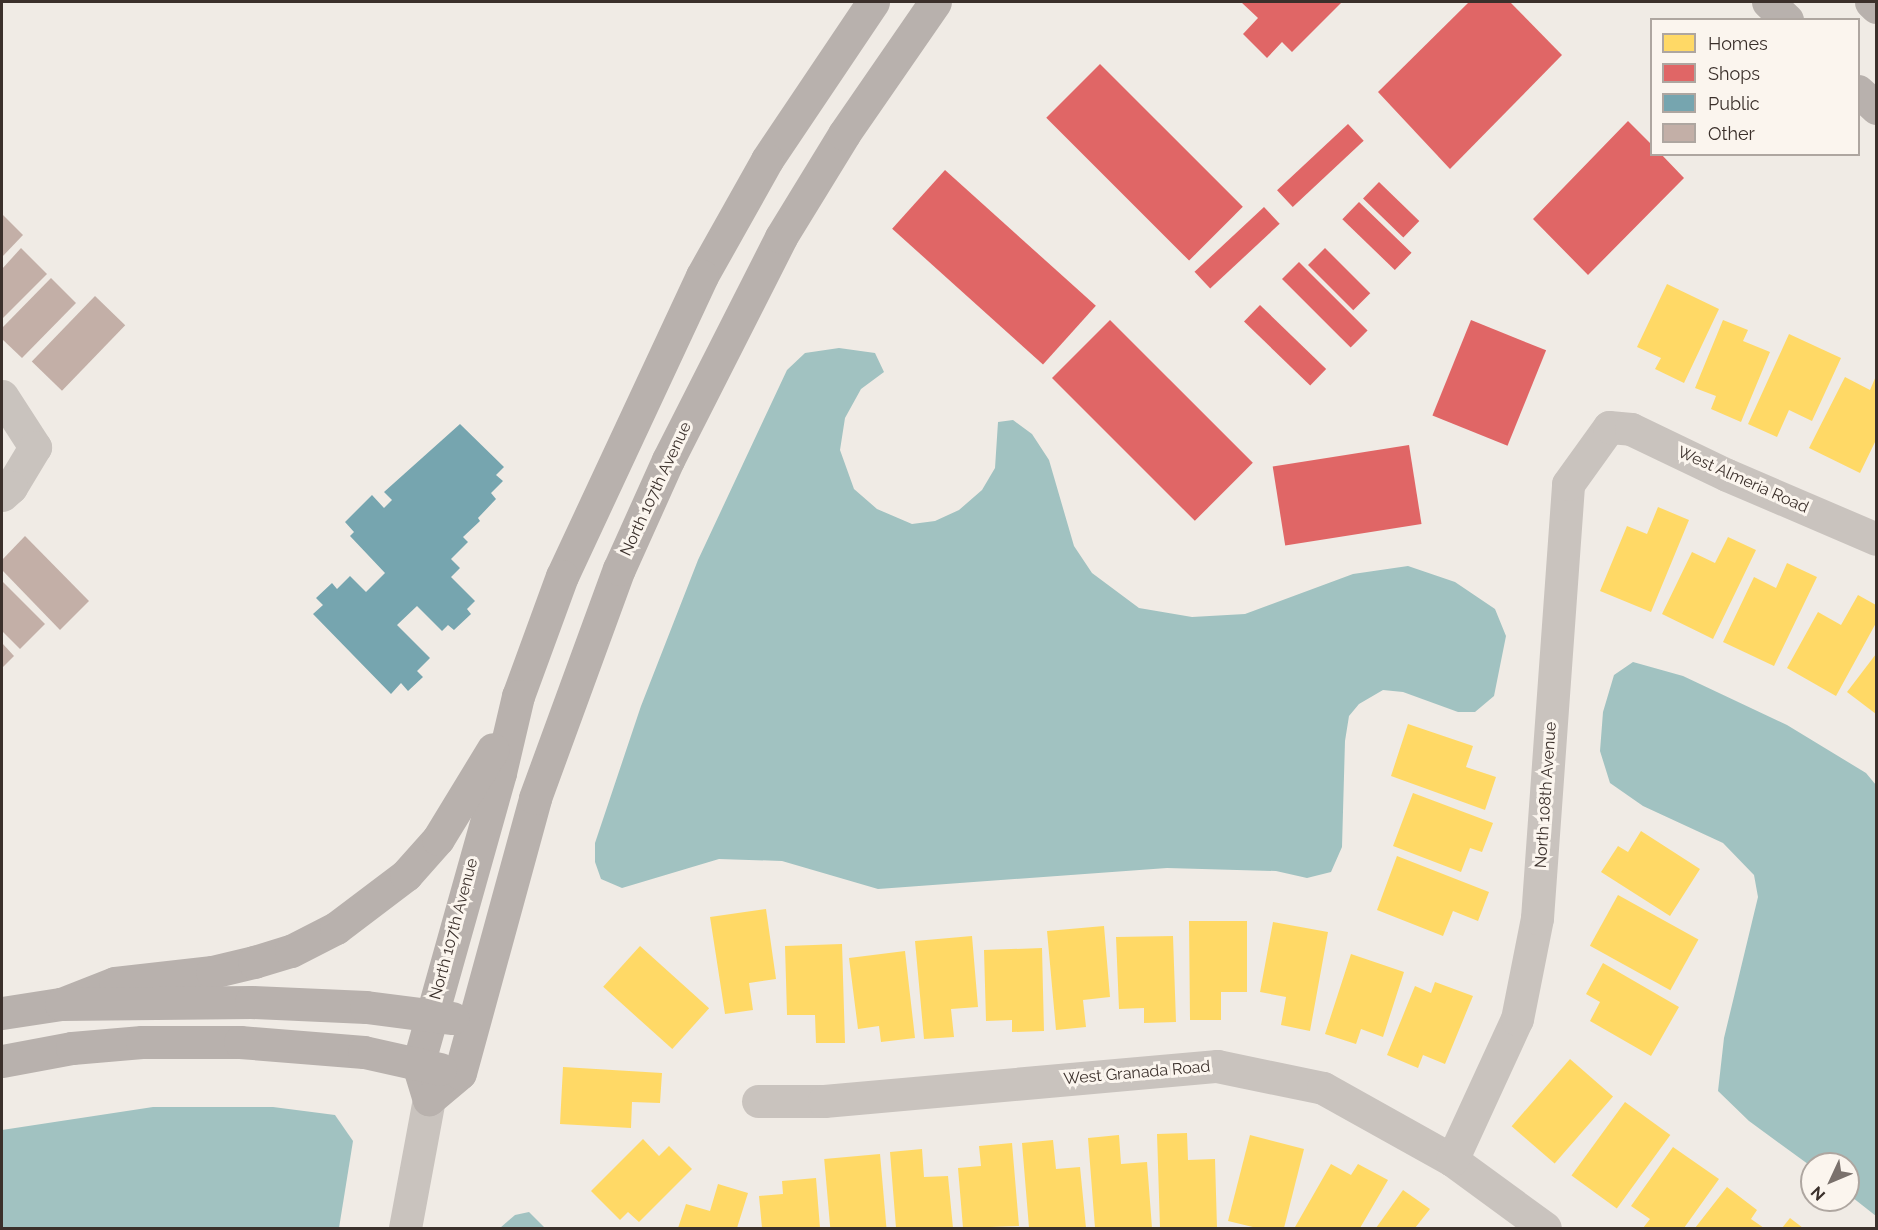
<!DOCTYPE html>
<html>
<head>
<meta charset="utf-8">
<style>
	body { margin:0 }
	#map { position:relative; width:1878px; height:1230px; overflow:hidden; background:#f0ebe5; font-family:Raleway,sans-serif }
	div>[style] { position:absolute }
	[style*='--x'] { left:calc(var(--x)*1px); top:calc(var(--y)*1px); width:calc(var(--w)*1px); rotate:calc(var(--a)*1deg) }
	.water>* { inset:0; background:#a1c2c1 }
	.homes>* { inset:0; background:#ffd966; transform-origin:0 0 }
	.shops>* { inset:0; background:#e06666; transform-origin:0 0 }
	.public>* { inset:0; background:#76a5af }
	.building>* { inset:0; background:#c3afa7; transform-origin:0 0 }
	.minor>* { height:33px; margin:-16.5px; padding:0 16.5px; transform-origin:16.5px; border-radius:16.5px; background:#c9c3be }
	.major>* { height:33px; margin:-16.5px; padding:0 16.5px; transform-origin:16.5px; border-radius:16.5px; background:#b8b1ad }
	span { translate:-50% -50%; white-space:nowrap; text-align:center; line-height:1.15; -webkit-text-stroke:6px #fbf5ee; paint-order:stroke }
	.street-label { font-size:16px; color:#3b302b }
	.frame { position:absolute; inset:0; border:3px solid #3b302b; pointer-events:none }
	.legend { position:absolute; left:1650px; top:18px; width:210px; height:138px; box-sizing:border-box; background:#fbf5ee; border:2px solid #aea6a0; margin:0; padding:8px 10px; list-style:none; font-size:18px; color:#3b302b }
	.legend li { display:flex; align-items:center; gap:12px; height:30px }
	.legend b { width:30px; border:2px solid #aea6a0 }
	.north { position:absolute; left:1800px; top:1152px; width:60px; height:60px; box-sizing:border-box; background:#fbf5ee; border:2px solid #aea6a0; border-radius:50%; rotate:226deg; font-size:16px; font-weight:700; line-height:24px; text-align:center; color:#3b302b }
	.north::after { content:''; display:block; margin:auto; width:21px; height:27px; background:#7a716c; clip-path:polygon(50% 0,100% 100%,50% 72%,0 100%) }
</style>
</head>
<body>
<div id="map">
	<div class="water">
		<i style="clip-path:polygon(839px 348px,875px 353px,884px 372px,861px 389px,845px 418px,840px 450px,854px 489px,877px 509px,912px 524px,935px 521px,959px 510px,982px 490px,995px 468px,998px 422px,1013px 420px,1032px 434px,1049px 460px,1074px 546px,1092px 573px,1139px 608px,1192px 617px,1245px 614px,1353px 574px,1408px 566px,1455px 582px,1495px 609px,1506px 636px,1494px 696px,1475px 712px,1458px 712px,1403px 692px,1383px 690px,1359px 704px,1349px 716px,1345px 741px,1342px 847px,1331px 872px,1307px 878px,1276px 871px,1167px 868px,878px 889px,782px 861px,719px 859px,622px 888px,601px 879px,595px 862px,595px 843px,641px 706px,698px 560px,787px 370px,805px 353px)"></i>
		<i style="clip-path:polygon(1633px 662px,1683px 676px,1787px 725px,1866px 773px,1876px 785px,1876px 1216px,1848px 1194px,1848px 1164px,1812px 1167px,1749px 1121px,1718px 1091px,1724px 1038px,1758px 897px,1754px 875px,1723px 843px,1643px 806px,1610px 783px,1600px 751px,1603px 712px,1614px 675px)"></i>
		<i style="clip-path:polygon(153px 1107px,273px 1107px,335px 1115px,353px 1141px,339px 1228px,2px 1228px,2px 1130px)"></i>
		<i style="clip-path:polygon(529px 1212px,545px 1228px,500px 1228px,515px 1215px)"></i>
	</div>
	<div class="homes">
		<i style="clip-path:polygon(1667px 284px,1719px 309px,1684px 383px,1655px 369px,1661px 358px,1637px 347px)"></i>
		<i style="clip-path:polygon(1723px 320px,1748px 330px,1743px 341px,1770px 352px,1741px 422px,1711px 409px,1716px 396px,1695px 388px)"></i>
		<i style="clip-path:polygon(1789px 334px,1841px 358px,1812px 421px,1789px 410px,1777px 437px,1748px 424px)"></i>
		<i style="clip-path:polygon(1876px 376px,1876px 440px,1860px 473px,1809px 448px,1845px 377px,1870px 390px)"></i>
		<i style="clip-path:polygon(1658px 507px,1689px 520px,1651px 612px,1600px 591px,1627px 526px,1647px 534px)"></i>
		<i style="clip-path:polygon(1728px 537px,1756px 550px,1713px 639px,1662px 614px,1692px 552px,1715px 563px)"></i>
		<i style="clip-path:polygon(1787px 563px,1817px 577px,1774px 666px,1723px 642px,1754px 577px,1776px 588px)"></i>
		<i style="clip-path:polygon(1858px 595px,1876px 605px,1876px 623px,1836px 696px,1787px 668px,1818px 612px,1841px 625px)"></i>
		<i style="clip-path:polygon(1876px 654px,1876px 714px,1847px 692px)"></i>
		<i style="clip-path:polygon(1408px 724px,1473px 746px,1466px 767px,1496px 777px,1485px 810px,1391px 776px)"></i>
		<i style="clip-path:polygon(1413px 793px,1493px 823px,1482px 852px,1470px 848px,1461px 872px,1393px 846px)"></i>
		<i style="clip-path:polygon(1641px 831px,1700px 869px,1670px 916px,1601px 872px,1618px 846px,1628px 852px)"></i>
		<i style="clip-path:polygon(1397px 856px,1489px 892px,1478px 921px,1453px 911px,1443px 936px,1377px 910px)"></i>
		<i style="left:1618px;top:895px;width:92px;height:58px;rotate:29deg"></i>
		<i style="clip-path:polygon(766px 909px,776px 979px,749px 983px,753px 1010px,725px 1014px,710px 917px)"></i>
		<i style="clip-path:polygon(1189px 921px,1247px 921px,1247px 992px,1221px 992px,1221px 1020px,1190px 1020px)"></i>
		<i style="clip-path:polygon(1273px 922px,1328px 932px,1310px 1031px,1281px 1025px,1286px 997px,1260px 992px)"></i>
		<i style="clip-path:polygon(1104px 926px,1110px 997px,1083px 1000px,1086px 1027px,1056px 1030px,1047px 931px)"></i>
		<i style="clip-path:polygon(972px 936px,978px 1007px,951px 1009px,954px 1037px,924px 1039px,915px 941px)"></i>
		<i style="clip-path:polygon(1173px 936px,1176px 1022px,1144px 1023px,1144px 1008px,1119px 1009px,1116px 937px)"></i>
		<i style="clip-path:polygon(842px 944px,845px 1043px,816px 1043px,815px 1015px,787px 1015px,785px 946px)"></i>
		<i style="left:640px;top:946px;width:93px;height:55px;rotate:42deg"></i>
		<i style="clip-path:polygon(1042px 948px,1044px 1031px,1012px 1032px,1012px 1020px,986px 1021px,984px 950px)"></i>
		<i style="clip-path:polygon(905px 951px,915px 1038px,881px 1042px,879px 1026px,858px 1029px,849px 958px)"></i>
		<i style="clip-path:polygon(1351px 954px,1404px 972px,1383px 1037px,1361px 1029px,1356px 1044px,1325px 1034px)"></i>
		<i style="clip-path:polygon(1603px 963px,1679px 1007px,1651px 1056px,1590px 1021px,1600px 1002px,1586px 994px)"></i>
		<i style="clip-path:polygon(1435px 982px,1473px 996px,1445px 1064px,1423px 1055px,1418px 1068px,1387px 1055px,1415px 986px,1431px 993px)"></i>
		<i style="left:1570px;top:1059px;width:57px;height:89px;rotate:41deg"></i>
		<i style="clip-path:polygon(563px 1067px,662px 1073px,660px 1103px,632px 1102px,631px 1128px,560px 1124px)"></i>
		<i style="left:1625px;top:1102px;width:56px;height:91px;rotate:36deg"></i>
		<i style="clip-path:polygon(1187px 1133px,1188px 1160px,1215px 1159px,1217px 1228px,1160px 1228px,1157px 1134px)"></i>
		<i style="clip-path:polygon(1119px 1135px,1121px 1164px,1147px 1162px,1152px 1228px,1095px 1228px,1088px 1138px)"></i>
		<i style="clip-path:polygon(1250px 1135px,1304px 1149px,1284px 1228px,1257px 1228px,1228px 1221px)"></i>
		<i style="clip-path:polygon(643px 1139px,659px 1156px,669px 1146px,692px 1169px,639px 1222px,628px 1212px,620px 1220px,591px 1191px)"></i>
		<i style="clip-path:polygon(1053px 1140px,1056px 1169px,1080px 1167px,1086px 1228px,1029px 1228px,1022px 1143px)"></i>
		<i style="clip-path:polygon(1012px 1143px,1019px 1226px,963px 1228px,958px 1168px,981px 1166px,979px 1146px)"></i>
		<i style="clip-path:polygon(1673px 1147px,1719px 1179px,1684px 1228px,1643px 1228px,1650px 1219px,1631px 1206px)"></i>
		<i style="clip-path:polygon(922px 1149px,924px 1177px,948px 1176px,953px 1228px,896px 1228px,890px 1152px)"></i>
		<i style="left:880px;top:1154px;width:74px;height:56px;rotate:85deg"></i>
		<i style="clip-path:polygon(1331px 1164px,1351px 1175px,1358px 1164px,1388px 1180px,1360px 1228px,1298px 1228px,1295px 1227px)"></i>
		<i style="clip-path:polygon(816px 1178px,820px 1228px,762px 1228px,759px 1196px,783px 1194px,782px 1181px)"></i>
		<i style="clip-path:polygon(718px 1184px,748px 1193px,737px 1228px,678px 1228px,686px 1204px,710px 1211px)"></i>
		<i style="clip-path:polygon(1727px 1187px,1757px 1210px,1751px 1219px,1764px 1228px,1695px 1228px)"></i>
		<i style="clip-path:polygon(1403px 1190px,1430px 1209px,1415px 1228px,1376px 1228px)"></i>
		<i style="clip-path:polygon(1790px 1218px,1803px 1228px,1782px 1228px)"></i>
	</div>
	<div class="shops">
		<i style="clip-path:polygon(1241px 2px,1342px 2px,1292px 52px,1282px 42px,1267px 58px,1243px 34px,1258px 18px)"></i>
		<i style="clip-path:polygon(1469px 2px,1510px 2px,1562px 55px,1450px 169px,1378px 92px)"></i>
		<i style="left:1100px;top:64px;width:202px;height:76px;rotate:45deg"></i>
		<i style="clip-path:polygon(1628px 121px,1652px 145px,1652px 154px,1661px 154px,1684px 178px,1588px 275px,1533px 219px)"></i>
		<i style="left:1348px;top:124px;width:23px;height:97px;rotate:47deg"></i>
		<i style="left:945px;top:170px;width:203px;height:79px;rotate:42deg"></i>
		<i style="left:1379px;top:182px;width:56px;height:23px;rotate:44deg"></i>
		<i style="left:1359px;top:202px;width:73px;height:24px;rotate:44deg"></i>
		<i style="left:1264px;top:207px;width:23px;height:95px;rotate:47deg"></i>
		<i style="left:1325px;top:248px;width:64px;height:24px;rotate:45deg"></i>
		<i style="left:1299px;top:262px;width:97px;height:24px;rotate:45deg"></i>
		<i style="left:1260px;top:305px;width:92px;height:23px;rotate:44deg"></i>
		<i style="left:1110px;top:320px;width:202px;height:82px;rotate:45deg"></i>
		<i style="left:1471px;top:320px;width:81px;height:103px;rotate:22deg"></i>
		<i style="left:1409px;top:445px;width:80px;height:138px;rotate:81deg"></i>
	</div>
	<div class="public">
		<i style="clip-path:polygon(460px 424px,504px 467px,496px 475px,503px 481px,491px 493px,496px 499px,478px 518px,480px 521px,463px 537px,468px 542px,451px 559px,460px 568px,451px 577px,475px 601px,467px 609px,471px 614px,454px 630px,448px 625px,442px 631px,417px 606px,397px 625px,430px 658px,417px 671px,423px 677px,408px 691px,401px 683px,391px 694px,313px 614px,323px 605px,316px 598px,332px 583px,337px 589px,350px 576px,366px 592px,385px 573px,350px 536px,354px 532px,345px 522px,372px 495px,384px 508px,392px 500px,384px 492px)"></i>
	</div>
	<div class="building">
		<i style="clip-path:polygon(2px 214px,23px 235px,2px 257px)"></i>
		<i style="clip-path:polygon(21px 248px,47px 274px,2px 319px,2px 269px)"></i>
		<i style="clip-path:polygon(51px 278px,76px 303px,22px 358px,2px 339px,2px 328px)"></i>
		<i style="left:95px;top:296px;width:42px;height:91px;rotate:44deg"></i>
		<i style="clip-path:polygon(25px 536px,89px 601px,60px 630px,2px 570px,2px 560px)"></i>
		<i style="clip-path:polygon(2px 581px,45px 624px,20px 649px,2px 631px)"></i>
		<i style="clip-path:polygon(2px 643px,14px 656px,2px 668px)"></i>
	</div>
	<div class="minor">
		<i style="--x:2;--y:396;--w:61;--a:57.1"></i>
		<i style="--x:35;--y:447;--w:47;--a:121"></i>
		<i style="--x:11;--y:487;--w:12;--a:138"></i>
		<i style="--x:758;--y:1101;--w:66;--a:0"></i>
		<i style="--x:824;--y:1101;--w:395;--a:-5.1"></i>
		<i style="--x:1217;--y:1066;--w:108;--a:11.7"></i>
		<i style="--x:1323;--y:1088;--w:148;--a:29.2"></i>
		<i style="--x:1452;--y:1160;--w:115;--a:36.2"></i>
		<i style="--x:1452;--y:1160;--w:155;--a:-65.3"></i>
		<i style="--x:1517;--y:1019;--w:103;--a:-78.8"></i>
		<i style="--x:1537;--y:918;--w:435;--a:-85.9"></i>
		<i style="--x:1568;--y:484;--w:70;--a:-54.3"></i>
		<i style="--x:1609;--y:427;--w:22;--a:5"></i>
		<i style="--x:1631;--y:429;--w:106;--a:25.6"></i>
		<i style="--x:1727;--y:475;--w:162;--a:23.2"></i>
		<i style="--x:405;--y:1228;--w:131;--a:-79.5"></i>
	</div>
	<div class="major">
		<i style="--x:873;--y:2;--w:190;--a:123.9"></i>
		<i style="--x:767;--y:160;--w:133;--a:119.3"></i>
		<i style="--x:702;--y:276;--w:331;--a:115"></i>
		<i style="--x:562;--y:576;--w:128;--a:110.1"></i>
		<i style="--x:518;--y:696;--w:79;--a:103.2"></i>
		<i style="--x:500;--y:773;--w:302;--a:105.7"></i>
		<i style="--x:418;--y:1064;--w:37;--a:73"></i>
		<i style="--x:429;--y:1099;--w:40;--a:-40"></i>
		<i style="--x:460;--y:1073;--w:285;--a:-74.7"></i>
		<i style="--x:535;--y:798;--w:244;--a:-69.9"></i>
		<i style="--x:619;--y:569;--w:120;--a:-65.8"></i>
		<i style="--x:668;--y:460;--w:250;--a:-63.1"></i>
		<i style="--x:781;--y:237;--w:121;--a:-58.5"></i>
		<i style="--x:844;--y:134;--w:160;--a:-55.4"></i>
		<i style="--x:1768;--y:2;--w:26;--a:43"></i>
		<i style="--x:1871;--y:2;--w:7;--a:45"></i>
		<i style="--x:1858;--y:91;--w:25;--a:43"></i>
		<i style="--x:61;--y:1004;--w:58;--a:-21.3"></i>
		<i style="--x:115;--y:983;--w:98;--a:-6.5"></i>
		<i style="--x:212;--y:972;--w:43;--a:-13.4"></i>
		<i style="--x:254;--y:962;--w:39;--a:-17"></i>
		<i style="--x:291;--y:951;--w:51;--a:-27.1"></i>
		<i style="--x:336;--y:928;--w:88;--a:-37.1"></i>
		<i style="--x:406;--y:875;--w:48;--a:-48.4"></i>
		<i style="--x:438;--y:839;--w:105;--a:-58.6"></i>
		<i style="--x:2;--y:1013;--w:60;--a:-8.7"></i>
		<i style="--x:61;--y:1004;--w:190;--a:-0.6"></i>
		<i style="--x:251;--y:1002;--w:115;--a:2.5"></i>
		<i style="--x:366;--y:1007;--w:87;--a:7.3"></i>
		<i style="--x:2;--y:1061;--w:71;--a:-10.5"></i>
		<i style="--x:72;--y:1048;--w:70;--a:-4.9"></i>
		<i style="--x:142;--y:1042;--w:98;--a:0"></i>
		<i style="--x:240;--y:1042;--w:124;--a:4.6"></i>
		<i style="--x:364;--y:1052;--w:78;--a:12.6"></i>
	</div>
	<div class="street-label">
		<span style="left:1743px;top:480px;rotate:24deg">West Almeria Road</span>
		<span style="left:656px;top:489px;rotate:-65deg">North 107th Avenue</span>
		<span style="left:1546px;top:795px;rotate:-86deg">North 108th Avenue</span>
		<span style="left:454px;top:929px;rotate:-75deg">North 107th Avenue</span>
		<span style="left:1137px;top:1073px;rotate:-5deg">West Granada Road</span>
	</div>
	<div class="frame"></div>
	<ul class="legend">
	<li><b style="height:16px;background:#ffd966"></b>Homes</li>
	<li><b style="height:16px;background:#e06666"></b>Shops</li>
	<li><b style="height:16px;background:#76a5af"></b>Public</li>
	<li><b style="height:16px;background:#c3afa7"></b>Other</li>
	</ul>
	<div class="north">N</div>
</div>
</body>
</html>
